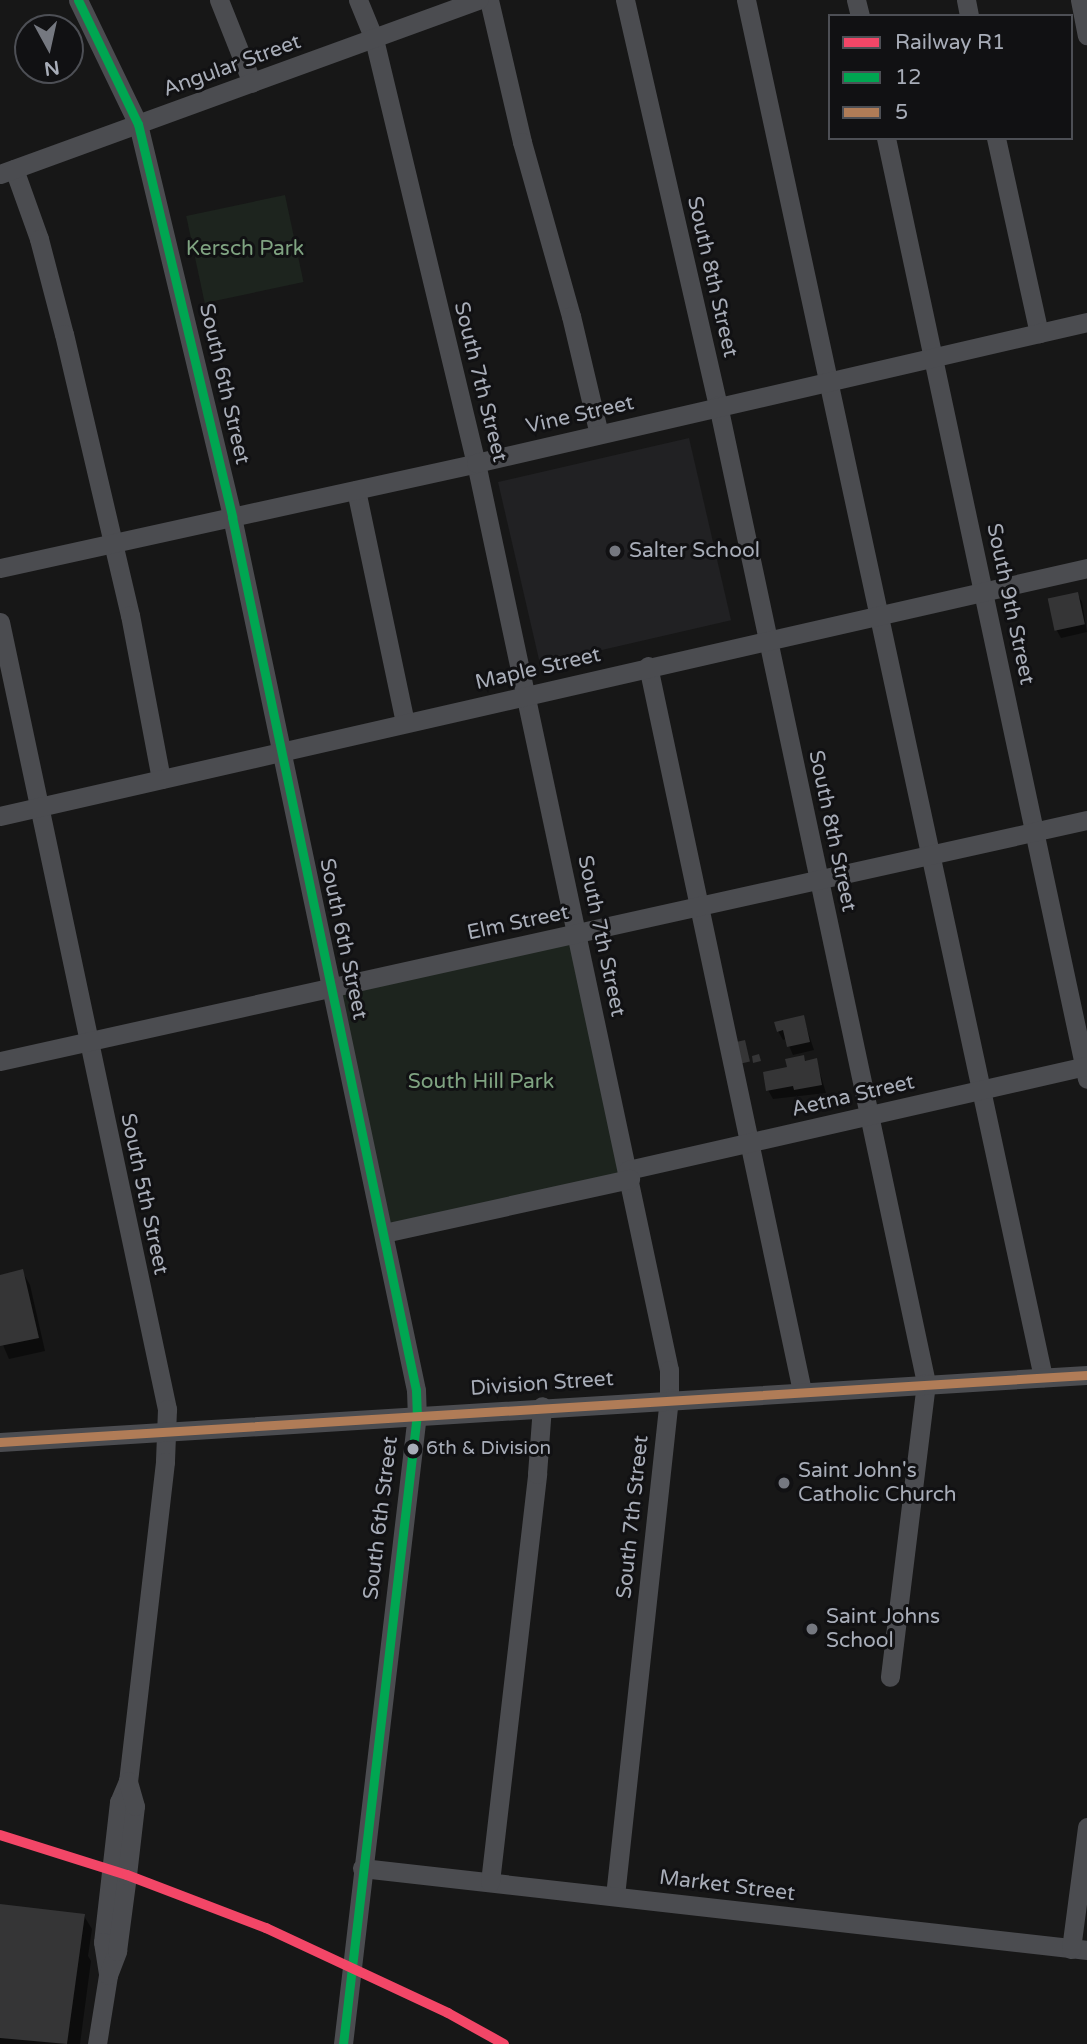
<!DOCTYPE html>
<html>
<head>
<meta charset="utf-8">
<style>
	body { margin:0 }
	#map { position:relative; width:1087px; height:2044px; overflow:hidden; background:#171717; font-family:"Varela Round",sans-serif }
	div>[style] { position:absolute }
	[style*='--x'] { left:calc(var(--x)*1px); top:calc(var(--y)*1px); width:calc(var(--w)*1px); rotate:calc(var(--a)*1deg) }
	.built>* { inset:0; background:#212123; transform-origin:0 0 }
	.green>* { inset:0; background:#1d241e; transform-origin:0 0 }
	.shadow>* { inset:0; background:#0007 }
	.building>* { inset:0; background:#353536; transform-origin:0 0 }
	.minor>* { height:19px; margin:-9.5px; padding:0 9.5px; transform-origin:9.5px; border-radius:9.5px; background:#4b4c50 }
	.bus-1>* { height:9px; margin:-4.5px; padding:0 4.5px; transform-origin:4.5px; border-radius:4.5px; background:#00a651 }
	.bus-2>* { height:9px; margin:-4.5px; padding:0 4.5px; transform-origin:4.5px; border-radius:4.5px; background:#b07c57 }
	.rail-1>* { height:10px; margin:-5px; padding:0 5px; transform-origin:5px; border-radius:5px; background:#f34667 }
	.dots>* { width:19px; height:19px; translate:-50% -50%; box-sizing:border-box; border:4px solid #111113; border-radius:50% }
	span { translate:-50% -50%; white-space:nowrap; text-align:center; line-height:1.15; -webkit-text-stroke:6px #111113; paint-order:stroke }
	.bus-label { font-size:19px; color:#a8adb8 }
	.left { translate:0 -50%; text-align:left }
	.street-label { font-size:21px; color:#a8adb8 }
	.park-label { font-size:21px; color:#7fa381 }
	.poi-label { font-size:21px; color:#a8adb8 }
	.legend { position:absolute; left:828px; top:14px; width:245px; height:126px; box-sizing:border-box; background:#111113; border:2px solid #4d4f55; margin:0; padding:9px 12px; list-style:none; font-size:21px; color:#a8adb8 }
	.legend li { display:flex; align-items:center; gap:14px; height:35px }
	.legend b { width:35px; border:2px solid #4d4f55 }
	.north { position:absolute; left:14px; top:14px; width:70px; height:70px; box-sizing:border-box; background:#111113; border:2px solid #4d4f55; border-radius:50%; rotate:172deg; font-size:19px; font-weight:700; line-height:28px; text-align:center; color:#a8adb8 }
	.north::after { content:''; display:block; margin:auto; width:24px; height:32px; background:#757880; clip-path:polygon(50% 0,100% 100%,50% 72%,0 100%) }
</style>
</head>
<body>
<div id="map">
	<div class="built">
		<i style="left:689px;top:438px;width:187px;height:196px;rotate:77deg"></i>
	</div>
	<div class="green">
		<i style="left:285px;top:195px;width:89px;height:101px;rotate:78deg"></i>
		<i style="left:577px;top:934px;width:251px;height:253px;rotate:78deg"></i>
	</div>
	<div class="shadow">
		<i style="clip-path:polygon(1077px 594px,1082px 602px,1087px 632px,1061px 638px,1056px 629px)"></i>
		<i style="clip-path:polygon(803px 1017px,814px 1050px,793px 1055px,786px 1039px,783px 1040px,778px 1031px)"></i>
		<i style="clip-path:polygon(803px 1057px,806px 1062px,816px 1060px,826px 1093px,773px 1099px,768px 1090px)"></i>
		<i style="clip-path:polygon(22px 1271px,30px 1285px,45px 1351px,9px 1359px,0 1338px,0 1277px)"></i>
		<i style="clip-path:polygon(0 1905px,84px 1916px,92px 1929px,88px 1956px,91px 1961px,80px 2044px,0 2044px)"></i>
	</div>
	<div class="building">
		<i style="left:1078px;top:592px;width:33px;height:31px;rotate:78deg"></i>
		<i style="clip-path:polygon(804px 1015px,810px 1042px,787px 1047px,783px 1030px,777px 1032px,774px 1022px)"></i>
		<i style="left:745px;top:1040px;width:22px;height:9px;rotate:77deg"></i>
		<i style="clip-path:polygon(759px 1054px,761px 1061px,753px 1063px,752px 1056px)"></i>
		<i style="clip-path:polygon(804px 1055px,805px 1061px,817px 1058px,822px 1085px,794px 1090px,793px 1086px,766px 1091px,763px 1072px,787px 1067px,785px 1059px)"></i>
		<i style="clip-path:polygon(23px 1269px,39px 1338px,0 1346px,0 1275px)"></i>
		<i style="clip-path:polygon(0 1904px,85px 1914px,67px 2044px,0 2038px)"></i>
	</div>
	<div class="minor">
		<i style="--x:78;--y:0;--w:138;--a:64.2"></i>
		<i style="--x:138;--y:124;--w:404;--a:76.5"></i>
		<i style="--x:232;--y:517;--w:892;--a:78.1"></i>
		<i style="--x:416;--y:1390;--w:24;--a:88"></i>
		<i style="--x:417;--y:1414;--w:634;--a:96.7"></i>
		<i style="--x:219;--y:0;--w:89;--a:68.3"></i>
		<i style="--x:358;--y:0;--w:42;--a:67.7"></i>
		<i style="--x:374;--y:39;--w:436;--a:76.5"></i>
		<i style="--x:476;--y:463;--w:927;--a:77.99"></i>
		<i style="--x:669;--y:1370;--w:28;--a:90"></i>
		<i style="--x:669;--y:1398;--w:501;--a:96.19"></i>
		<i style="--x:489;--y:0;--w:146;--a:76.9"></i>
		<i style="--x:522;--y:142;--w:181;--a:74.3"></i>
		<i style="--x:571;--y:316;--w:121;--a:76.7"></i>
		<i style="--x:625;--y:0;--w:416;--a:77.1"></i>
		<i style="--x:718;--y:405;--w:1000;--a:77.99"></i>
		<i style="--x:926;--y:1383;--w:296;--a:97"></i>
		<i style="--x:746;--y:0;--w:1409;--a:77.83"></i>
		<i style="--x:856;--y:0;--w:16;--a:76"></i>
		<i style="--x:966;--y:0;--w:16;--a:79"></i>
		<i style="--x:1080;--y:0;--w:36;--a:79"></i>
		<i style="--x:886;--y:138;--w:962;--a:77.94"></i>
		<i style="--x:996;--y:138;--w:200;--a:77.6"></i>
		<i style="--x:14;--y:169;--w:74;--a:70.3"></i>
		<i style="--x:39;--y:239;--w:98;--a:75.3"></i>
		<i style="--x:64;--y:334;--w:289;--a:76.8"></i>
		<i style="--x:130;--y:615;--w:167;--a:79.3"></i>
		<i style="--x:0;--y:174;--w:509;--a:-20"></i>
		<i style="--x:356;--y:490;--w:238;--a:78.1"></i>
		<i style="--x:0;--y:568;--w:487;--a:-12.4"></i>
		<i style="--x:476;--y:463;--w:627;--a:-12.99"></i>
		<i style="--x:0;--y:622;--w:805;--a:78.02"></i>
		<i style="--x:167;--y:1409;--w:53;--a:92.2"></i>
		<i style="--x:165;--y:1462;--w:321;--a:96.6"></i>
		<i style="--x:128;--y:1781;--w:23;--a:113"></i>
		<i style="--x:119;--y:1802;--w:141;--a:96.5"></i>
		<i style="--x:103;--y:1942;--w:33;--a:81"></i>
		<i style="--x:648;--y:666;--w:741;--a:78.01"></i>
		<i style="--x:0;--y:816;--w:1115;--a:-12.85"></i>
		<i style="--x:0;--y:1061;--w:1113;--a:-12.5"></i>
		<i style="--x:628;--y:1170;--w:471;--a:-12.8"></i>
		<i style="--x:384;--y:1233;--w:252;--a:-12.4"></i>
		<i style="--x:0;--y:1442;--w:1089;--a:-3.53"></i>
		<i style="--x:362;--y:1868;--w:730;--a:6.45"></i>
		<i style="--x:490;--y:1882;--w:411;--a:-83.4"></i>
		<i style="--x:537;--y:1474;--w:68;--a:-85.8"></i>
		<i style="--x:1071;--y:1949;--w:123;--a:-82.5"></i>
		<i style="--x:97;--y:2044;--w:70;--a:-80.9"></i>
		<i style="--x:108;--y:1975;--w:26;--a:-69"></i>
		<i style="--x:117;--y:1951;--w:77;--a:-82.5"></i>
		<i style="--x:127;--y:1875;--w:69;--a:-83.4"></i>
		<i style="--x:135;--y:1806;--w:26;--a:-106"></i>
	</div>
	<div class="bus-1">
		<i style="--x:78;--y:0;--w:138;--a:64.2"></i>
		<i style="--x:138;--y:124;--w:404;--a:76.5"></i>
		<i style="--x:232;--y:517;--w:892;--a:78.1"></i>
		<i style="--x:416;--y:1390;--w:24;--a:88"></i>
		<i style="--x:417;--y:1414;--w:634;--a:96.7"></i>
	</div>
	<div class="bus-2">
		<i style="--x:0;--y:1442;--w:1089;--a:-3.53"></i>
	</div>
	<div class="rail-1">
		<i style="--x:0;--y:1835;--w:133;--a:17.5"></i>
		<i style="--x:127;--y:1875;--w:149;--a:20.9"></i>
		<i style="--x:266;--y:1928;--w:201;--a:25"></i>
		<i style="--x:448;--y:2013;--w:64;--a:29"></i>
	</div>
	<div class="dots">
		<i style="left:615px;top:551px;background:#757880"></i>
		<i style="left:413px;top:1449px;background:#a8adb8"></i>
		<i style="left:784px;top:1483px;background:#757880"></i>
		<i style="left:812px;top:1629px;background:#757880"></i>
	</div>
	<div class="bus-label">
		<span class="left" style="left:426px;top:1449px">6th &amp; Division</span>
	</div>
	<div class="street-label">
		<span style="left:232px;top:66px;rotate:-20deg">Angular Street</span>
		<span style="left:712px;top:277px;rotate:77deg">South 8th Street</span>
		<span style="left:480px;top:382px;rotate:76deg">South 7th Street</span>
		<span style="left:224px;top:384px;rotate:77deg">South 6th Street</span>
		<span style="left:580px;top:415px;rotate:-13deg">Vine Street</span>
		<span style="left:1010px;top:604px;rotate:78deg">South 9th Street</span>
		<span style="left:538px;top:669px;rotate:-13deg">Maple Street</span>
		<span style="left:832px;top:831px;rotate:78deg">South 8th Street</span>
		<span style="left:518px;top:923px;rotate:-12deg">Elm Street</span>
		<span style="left:601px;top:936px;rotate:78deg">South 7th Street</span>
		<span style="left:343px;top:939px;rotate:78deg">South 6th Street</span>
		<span style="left:853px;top:1096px;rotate:-13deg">Aetna Street</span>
		<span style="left:144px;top:1194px;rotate:78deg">South 5th Street</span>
		<span style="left:542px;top:1384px;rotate:-4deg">Division Street</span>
		<span style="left:633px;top:1517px;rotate:-84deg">South 7th Street</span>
		<span style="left:381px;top:1518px;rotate:-83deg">South 6th Street</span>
		<span style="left:727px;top:1886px;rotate:7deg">Market Street</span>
	</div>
	<div class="park-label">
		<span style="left:245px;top:249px">Kersch Park</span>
		<span style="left:481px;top:1082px">South Hill Park</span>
	</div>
	<div class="poi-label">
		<span class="left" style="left:629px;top:551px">Salter School</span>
		<span class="left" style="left:798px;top:1483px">Saint John's<br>Catholic Church</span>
		<span class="left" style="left:826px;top:1629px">Saint Johns<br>School</span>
	</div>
	<ul class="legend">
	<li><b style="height:9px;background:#f34667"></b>Railway R1</li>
	<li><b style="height:9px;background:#00a651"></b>12</li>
	<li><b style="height:9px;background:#b07c57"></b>5</li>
	</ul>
	<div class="north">N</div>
</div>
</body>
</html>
